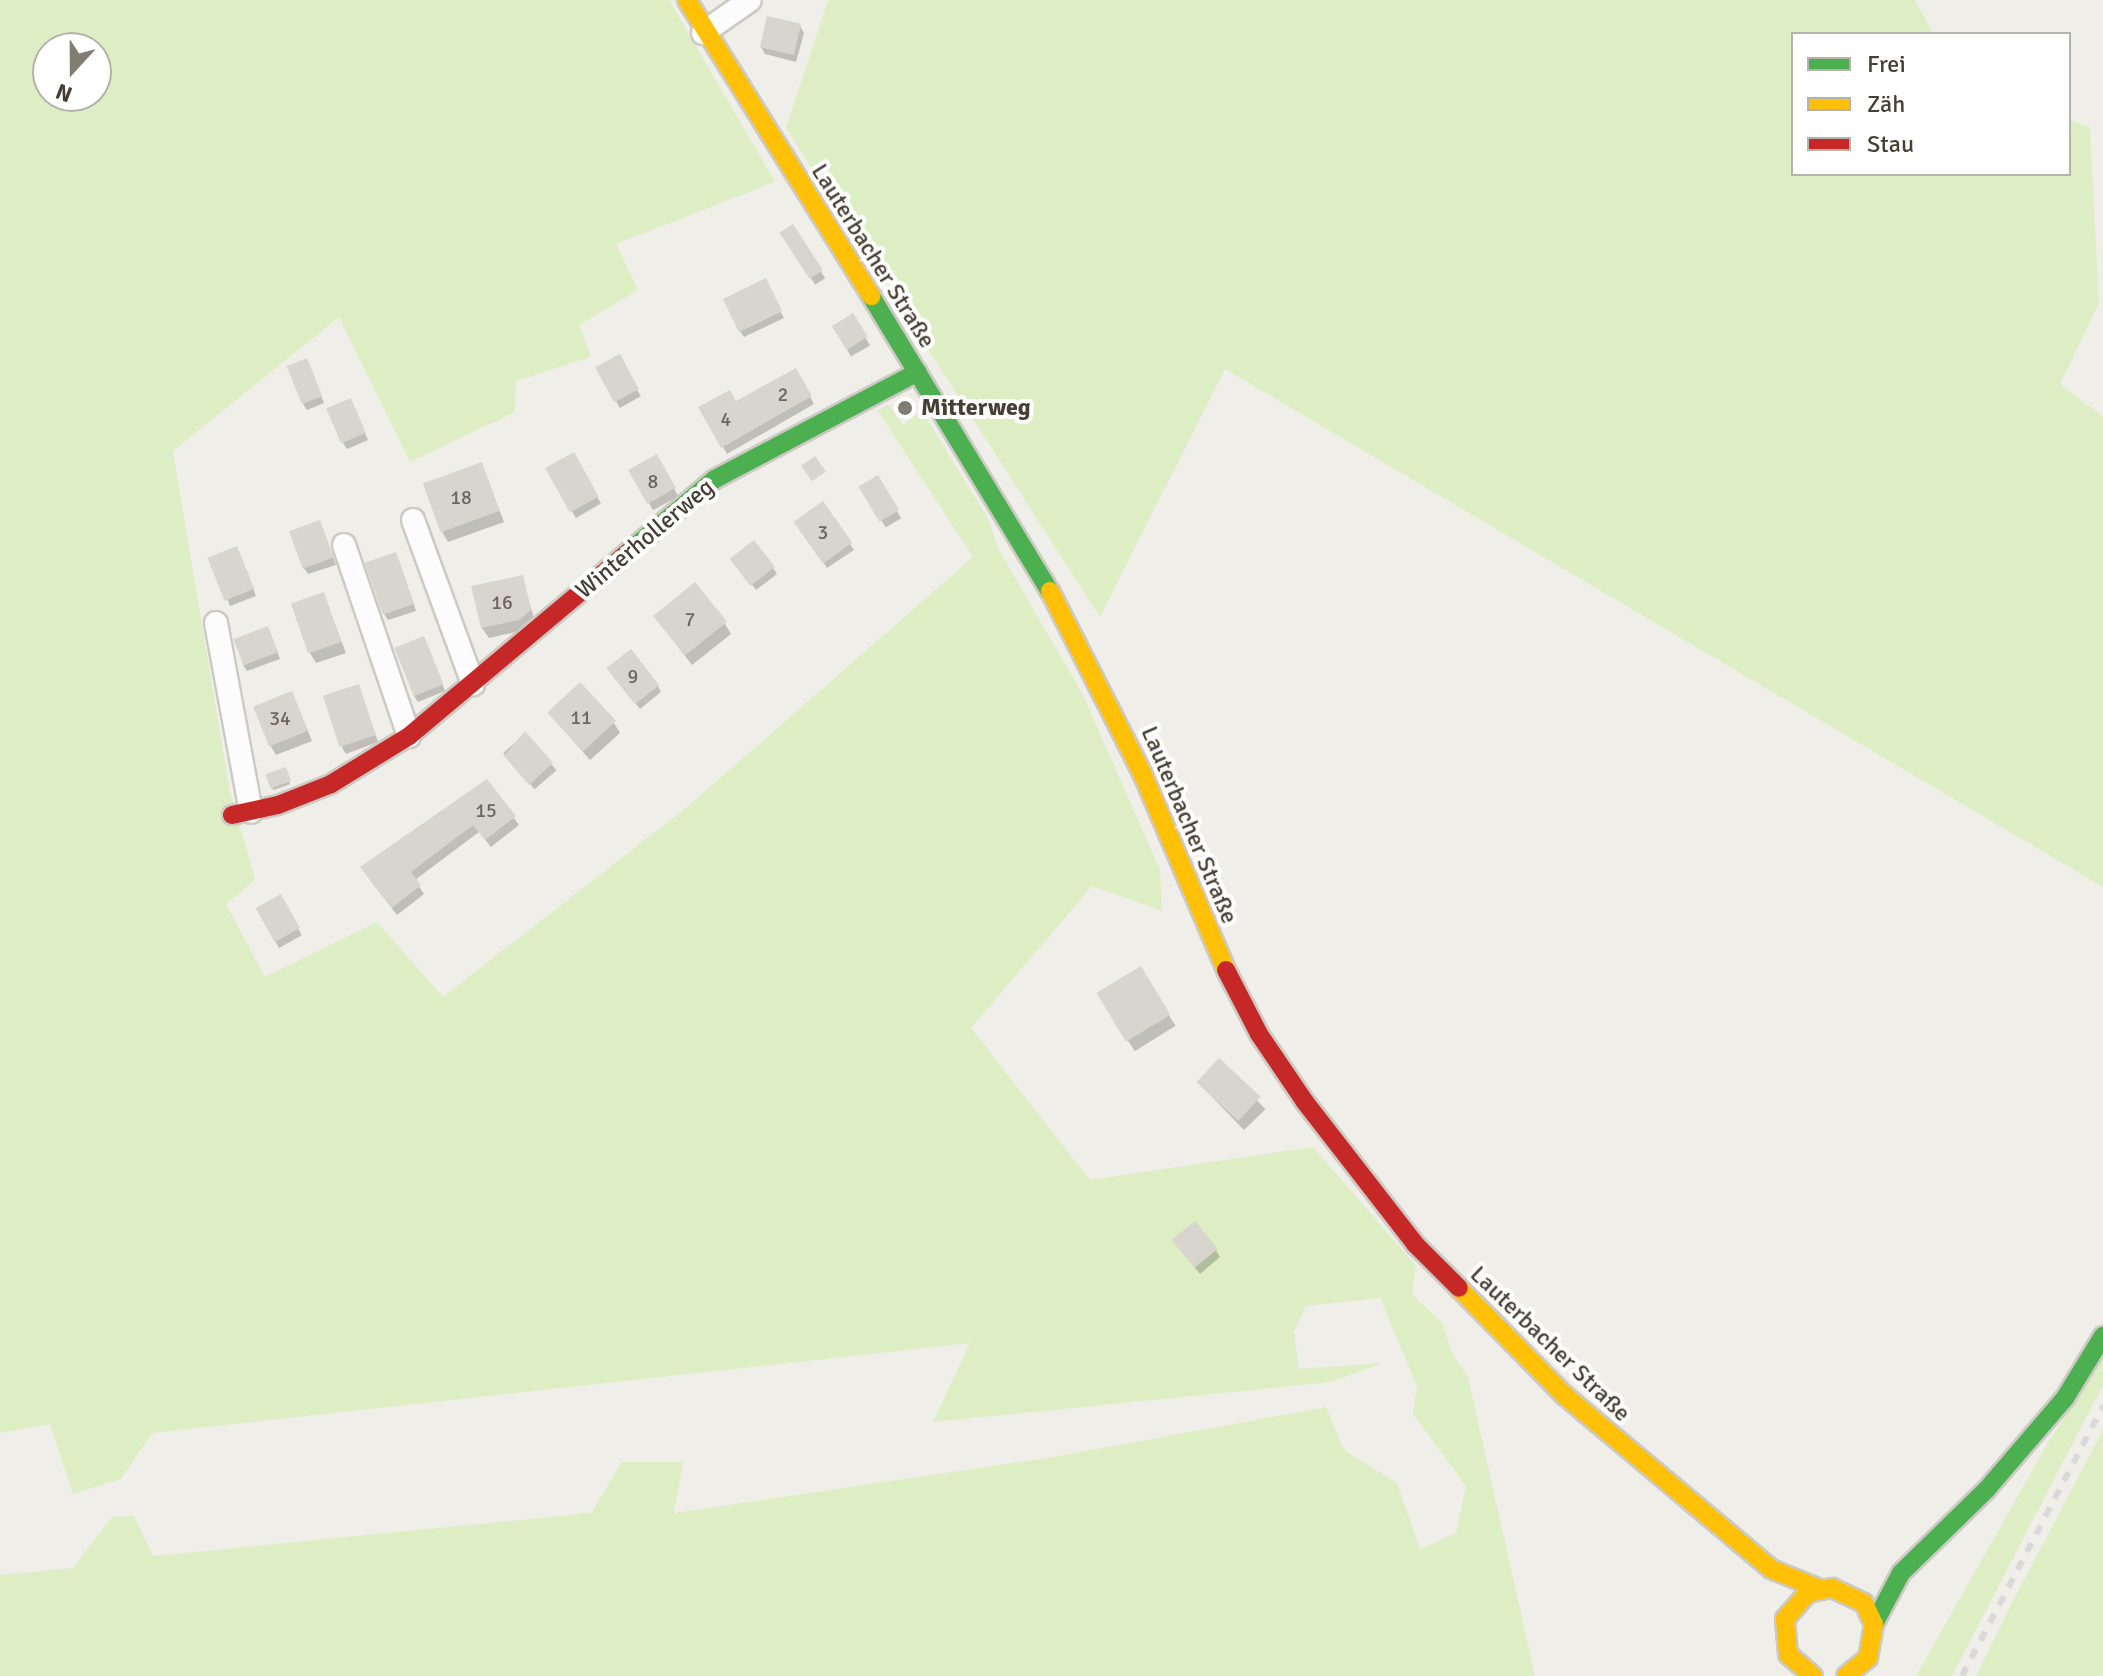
<!DOCTYPE html>
<html>
<head>
<meta charset="utf-8">
<style>
	body { margin:0 }
	#map { position:relative; width:2103px; height:1676px; overflow:hidden; background:#f0eee8; font-family:Signika,sans-serif }
	div>[style] { position:absolute }
	[style*='--x'] { left:calc(var(--x)*1px); top:calc(var(--y)*1px); width:calc(var(--w)*1px); rotate:calc(var(--a)*1deg) }
	.green>* { inset:0; background:#ddeec5 }
	.shadow>* { inset:0; background:#0003; transform-origin:0 0 }
	.building>* { inset:0; background:#d8d5cf; transform-origin:0 0 }
	.roads { filter:drop-shadow(2px 0 #cdcac4) drop-shadow(-2px 0 #cdcac4) drop-shadow(0 2px #cdcac4) drop-shadow(0 -2px #cdcac4) }
	.street>* { height:22px; margin:-11px; padding:0 11px; transform-origin:11px; border-radius:11px; background:#fdfcfc }
	.fast>* { height:18px; margin:-9px; padding:0 9px; transform-origin:9px; border-radius:9px; background:#4caf50 }
	.slow>* { height:18px; margin:-9px; padding:0 9px; transform-origin:9px; border-radius:9px; background:#ffc107 }
	.jam>* { height:18px; margin:-9px; padding:0 9px; transform-origin:9px; border-radius:9px; background:#c62828 }
	.rail>* { height:6px; margin-top:-3px; transform-origin:0; background:repeating-linear-gradient(90deg,#d9d9d8 0 10px,transparent 0 20px) }
	.dots>* { width:22px; height:22px; translate:-50% -50%; box-sizing:border-box; border:4px solid #fff; border-radius:50% }
	span { translate:-50% -50%; white-space:nowrap; text-align:center; line-height:1.15; -webkit-text-stroke:8px #fff; paint-order:stroke }
	.number-label { font-size:20px; color:#6d665c }
	.number-label span { -webkit-text-stroke-width:0 }
	.street-label { font-size:24px; color:#473f33 }
	.poi-label { font-size:24px; color:#473f33; font-weight:700 }
	.left { translate:0 -50%; text-align:left }
	.legend { position:absolute; left:1791px; top:32px; width:280px; height:144px; box-sizing:border-box; background:#fff; border:2px solid #b5b2ad; margin:0; padding:10px 14px; list-style:none; font-size:24px; color:#473f33 }
	.legend li { display:flex; align-items:center; gap:16px; height:40px }
	.legend b { width:40px; border:2px solid #b5b2ad }
	.north { position:absolute; left:32px; top:32px; width:80px; height:80px; box-sizing:border-box; background:#fff; border:2px solid #b5b2ad; border-radius:50%; rotate:201deg; font-size:22px; font-weight:700; line-height:32px; text-align:center; color:#473f33 }
	.north::after { content:''; display:block; margin:auto; width:28px; height:36px; background:#827c72; clip-path:polygon(50% 0,100% 100%,50% 72%,0 100%) }
</style>
</head>
<body>
<div id="map">
	<div class="green">
		<i style="clip-path:polygon(evenodd,0 0,669px 0,775px 182px,616px 244px,638px 290px,579px 325px,591px 357px,516px 381px,515px 412px,410px 462px,339px 317px,173px 451px,229px 787px,255px 880px,226px 904px,265px 977px,377px 922px,443px 997px,687px 807px,973px 557px,878px 411px,888px 404px,903px 425px,922px 411px,989px 520px,998px 548px,1083px 695px,1160px 870px,1162px 911px,1092px 886px,971px 1028px,1090px 1180px,1313px 1147px,1416px 1266px,1412px 1294px,1443px 1324px,1451px 1351px,1468px 1377px,1535px 1676px,0 1676px,0 1575px,73px 1568px,112px 1517px,134px 1516px,153px 1556px,591px 1513px,622px 1462px,683px 1462px,674px 1513px,1053px 1457px,1326px 1407px,1344px 1450px,1397px 1483px,1420px 1549px,1456px 1533px,1466px 1486px,1413px 1414px,1417px 1386px,1380px 1298px,1306px 1306px,1294px 1332px,1299px 1369px,1383px 1363px,1331px 1382px,933px 1422px,970px 1343px,152px 1433px,121px 1479px,73px 1494px,50px 1424px,0 1433px,0 0,48px 48px,96px 48px,96px 96px,48px 96px,48px 48px)"></i>
		<i style="clip-path:polygon(828px 0,1915px 0,1933px 34px,1793px 34px,1793px 174px,2069px 174px,2069px 120px,2090px 127px,2099px 303px,2060px 384px,2103px 417px,2103px 887px,1225px 369px,1100px 617px,786px 128px)"></i>
		<i style="clip-path:polygon(2103px 1359px,2103px 1385px,1952px 1676px,1916px 1676px,2049px 1441px)"></i>
		<i style="clip-path:polygon(2103px 1430px,2103px 1676px,1976px 1676px,2015px 1597px)"></i>
	</div>
	<div class="shadow">
		<i style="clip-path:polygon(800px 26px,804px 33px,796px 62px,765px 54px,761px 47px)"></i>
		<i style="left:792px;top:227px;width:61px;height:12px;rotate:57deg"></i>
		<i style="clip-path:polygon(768px 287px,784px 318px,744px 337px,740px 331px)"></i>
		<i style="left:853px;top:316px;width:34px;height:22px;rotate:60deg"></i>
		<i style="left:619px;top:357px;width:45px;height:24px;rotate:61deg"></i>
		<i style="clip-path:polygon(310px 367px,324px 403px,307px 410px,303px 404px)"></i>
		<i style="clip-path:polygon(795px 370px,814px 404px,727px 454px,701px 408px,735px 404px)"></i>
		<i style="clip-path:polygon(354px 407px,368px 440px,347px 449px,343px 443px)"></i>
		<i style="left:573px;top:455px;width:56px;height:29px;rotate:60deg"></i>
		<i style="left:656px;top:456px;width:46px;height:29px;rotate:61deg"></i>
		<i style="clip-path:polygon(481px 464px,504px 522px,448px 542px,442px 532px)"></i>
		<i style="left:877px;top:478px;width:47px;height:18px;rotate:59deg"></i>
		<i style="clip-path:polygon(800px 528px,850px 544px,854px 550px,827px 568px)"></i>
		<i style="clip-path:polygon(323px 529px,336px 565px,308px 574px,304px 568px)"></i>
		<i style="clip-path:polygon(240px 554px,256px 596px,230px 606px,210px 558px)"></i>
		<i style="clip-path:polygon(399px 561px,416px 611px,388px 620px,384px 614px)"></i>
		<i style="clip-path:polygon(737px 565px,773px 568px,777px 574px,756px 590px)"></i>
		<i style="clip-path:polygon(522px 577px,535px 622px,525px 630px,489px 638px,482px 628px)"></i>
		<i style="clip-path:polygon(323px 594px,346px 653px,316px 663px,310px 653px)"></i>
		<i style="clip-path:polygon(655px 617px,725px 624px,731px 634px,692px 665px)"></i>
		<i style="clip-path:polygon(271px 635px,280px 659px,247px 671px,243px 665px)"></i>
		<i style="clip-path:polygon(426px 645px,445px 691px,418px 702px,414px 696px)"></i>
		<i style="clip-path:polygon(612px 675px,658px 686px,661px 692px,640px 709px)"></i>
		<i style="clip-path:polygon(361px 692px,378px 742px,346px 754px,342px 748px)"></i>
		<i style="clip-path:polygon(292px 693px,312px 741px,276px 755px,270px 745px)"></i>
		<i style="clip-path:polygon(549px 713px,614px 723px,620px 733px,590px 760px)"></i>
		<i style="left:525px;top:734px;width:48px;height:29px;rotate:49deg"></i>
		<i style="left:285px;top:770px;width:15px;height:18px;rotate:70deg"></i>
		<i style="clip-path:polygon(487px 782px,519px 825px,491px 847px,479px 832px,415px 880px,424px 894px,397px 915px,367px 876px)"></i>
		<i style="left:280px;top:896px;width:45px;height:26px;rotate:61deg"></i>
		<i style="left:1140px;top:969px;width:67px;height:48px;rotate:58deg"></i>
		<i style="left:1219px;top:1061px;width:67px;height:30px;rotate:46deg"></i>
		<i style="clip-path:polygon(1178px 1247px,1216px 1250px,1220px 1257px,1200px 1274px)"></i>
	</div>
	<div class="building">
		<i style="left:767px;top:16px;width:35px;height:32px;rotate:13deg"></i>
		<i style="left:793px;top:224px;width:55px;height:16px;rotate:57deg"></i>
		<i style="left:766px;top:278px;width:37px;height:48px;rotate:64deg"></i>
		<i style="left:853px;top:313px;width:28px;height:25px;rotate:58deg"></i>
		<i style="left:620px;top:354px;width:40px;height:28px;rotate:62deg"></i>
		<i style="left:307px;top:358px;width:41px;height:22px;rotate:68deg"></i>
		<i style="clip-path:polygon(796px 368px,812px 396px,721px 448px,698px 407px,730px 390px,736px 401px)"></i>
		<i style="left:351px;top:398px;width:38px;height:27px;rotate:67deg"></i>
		<i style="left:574px;top:452px;width:51px;height:33px;rotate:61deg"></i>
		<i style="left:657px;top:454px;width:39px;height:33px;rotate:61deg"></i>
		<i style="left:815px;top:456px;width:19px;height:17px;rotate:55deg"></i>
		<i style="left:482px;top:462px;width:52px;height:63px;rotate:70deg"></i>
		<i style="left:878px;top:475px;width:41px;height:23px;rotate:59deg"></i>
		<i style="left:823px;top:501px;width:51px;height:36px;rotate:55deg"></i>
		<i style="left:320px;top:520px;width:40px;height:33px;rotate:70deg"></i>
		<i style="left:754px;top:540px;width:34px;height:31px;rotate:52deg"></i>
		<i style="left:237px;top:546px;width:46px;height:32px;rotate:68deg"></i>
		<i style="left:396px;top:552px;width:55px;height:33px;rotate:71deg"></i>
		<i style="clip-path:polygon(523px 575px,531px 610px,519px 620px,481px 628px,471px 586px)"></i>
		<i style="left:695px;top:582px;width:51px;height:54px;rotate:51deg"></i>
		<i style="left:324px;top:592px;width:53px;height:35px;rotate:71deg"></i>
		<i style="left:268px;top:626px;width:28px;height:37px;rotate:69deg"></i>
		<i style="left:424px;top:636px;width:52px;height:32px;rotate:68deg"></i>
		<i style="left:631px;top:649px;width:46px;height:31px;rotate:52deg"></i>
		<i style="left:580px;top:682px;width:53px;height:45px;rotate:47deg"></i>
		<i style="left:359px;top:684px;width:54px;height:38px;rotate:72deg"></i>
		<i style="left:292px;top:691px;width:43px;height:42px;rotate:68deg"></i>
		<i style="clip-path:polygon(525px 731px,553px 763px,529px 785px,504px 756px)"></i>
		<i style="left:286px;top:767px;width:15px;height:22px;rotate:70deg"></i>
		<i style="clip-path:polygon(487px 779px,516px 816px,485px 840px,473px 825px,411px 872px,421px 885px,392px 908px,360px 867px)"></i>
		<i style="left:281px;top:894px;width:39px;height:29px;rotate:61deg"></i>
		<i style="left:1141px;top:966px;width:57px;height:52px;rotate:59deg"></i>
		<i style="left:1219px;top:1058px;width:57px;height:33px;rotate:43deg"></i>
		<i style="left:1195px;top:1221px;width:36px;height:30px;rotate:51deg"></i>
	</div>
	<div class="roads">
		<div class="street">
			<i style="--x:703;--y:33;--w:57;--a:-35.1"></i>
			<i style="--x:413;--y:520;--w:175;--a:69.9"></i>
			<i style="--x:344;--y:545;--w:202;--a:71.2"></i>
			<i style="--x:216;--y:623;--w:192;--a:79.5"></i>
		</div>
		<div class="fast">
			<i style="--x:871;--y:296;--w:345;--a:58.8"></i>
			<i style="--x:627;--y:553;--w:115;--a:-40.1"></i>
			<i style="--x:715;--y:479;--w:229;--a:-27.8"></i>
			<i style="--x:1874;--y:1624;--w:58;--a:-62.1"></i>
			<i style="--x:1901;--y:1573;--w:120;--a:-44.3"></i>
			<i style="--x:1987;--y:1489;--w:120;--a:-49.4"></i>
			<i style="--x:2065;--y:1398;--w:73;--a:-58.5"></i>
		</div>
		<div class="slow">
			<i style="--x:687;--y:0;--w:349;--a:58.1"></i>
			<i style="--x:1050;--y:591;--w:206;--a:63.2"></i>
			<i style="--x:1143;--y:775;--w:212;--a:66.9"></i>
			<i style="--x:1459;--y:1288;--w:150;--a:45.5"></i>
			<i style="--x:1564;--y:1395;--w:270;--a:40"></i>
			<i style="--x:1771;--y:1569;--w:53;--a:22.2"></i>
			<i style="--x:1813;--y:1676;--w:33;--a:-139"></i>
			<i style="--x:1788;--y:1654;--w:35;--a:-95"></i>
			<i style="--x:1785;--y:1619;--w:35;--a:-49"></i>
			<i style="--x:1808;--y:1593;--w:25;--a:-12"></i>
			<i style="--x:1832;--y:1588;--w:35;--a:25"></i>
			<i style="--x:1864;--y:1603;--w:23;--a:65"></i>
			<i style="--x:1874;--y:1624;--w:35;--a:100"></i>
			<i style="--x:1868;--y:1658;--w:28;--a:141"></i>
		</div>
		<div class="jam">
			<i style="--x:232;--y:815;--w:47;--a:-12.3"></i>
			<i style="--x:278;--y:805;--w:57;--a:-21.6"></i>
			<i style="--x:331;--y:784;--w:92;--a:-31.6"></i>
			<i style="--x:409;--y:736;--w:285;--a:-40"></i>
			<i style="--x:1226;--y:970;--w:72;--a:62.7"></i>
			<i style="--x:1259;--y:1034;--w:82;--a:55.9"></i>
			<i style="--x:1305;--y:1102;--w:180;--a:52.2"></i>
			<i style="--x:1415;--y:1244;--w:62;--a:45"></i>
		</div>
	</div>
	<div class="rail">
		<i style="--x:1962;--y:1676;--w:305;--a:-62.4"></i>
	</div>
	<div class="dots">
		<i style="left:905px;top:408px;background:#827c72"></i>
	</div>
	<div class="number-label">
		<span style="left:783px;top:394px">2</span>
		<span style="left:726px;top:419px">4</span>
		<span style="left:653px;top:481px">8</span>
		<span style="left:461px;top:497px">18</span>
		<span style="left:823px;top:532px">3</span>
		<span style="left:502px;top:602px">16</span>
		<span style="left:690px;top:619px">7</span>
		<span style="left:633px;top:676px">9</span>
		<span style="left:581px;top:717px">11</span>
		<span style="left:280px;top:718px">34</span>
		<span style="left:486px;top:810px">15</span>
	</div>
	<div class="street-label">
		<span style="left:873px;top:256px;rotate:58deg">Lauterbacher Straße</span>
		<span style="left:645px;top:539px;rotate:-40deg">Winterhollerweg</span>
		<span style="left:1189px;top:825px;rotate:67deg">Lauterbacher Straße</span>
		<span style="left:1550px;top:1344px;rotate:44deg">Lauterbacher Straße</span>
	</div>
	<div class="poi-label">
		<span class="left" style="left:921px;top:408px">Mitterweg</span>
	</div>
	<ul class="legend">
	<li><b style="height:10px;background:#4caf50"></b>Frei</li>
	<li><b style="height:10px;background:#ffc107"></b>Zäh</li>
	<li><b style="height:10px;background:#c62828"></b>Stau</li>
	</ul>
	<div class="north">N</div>
</div>
</body>
</html>
